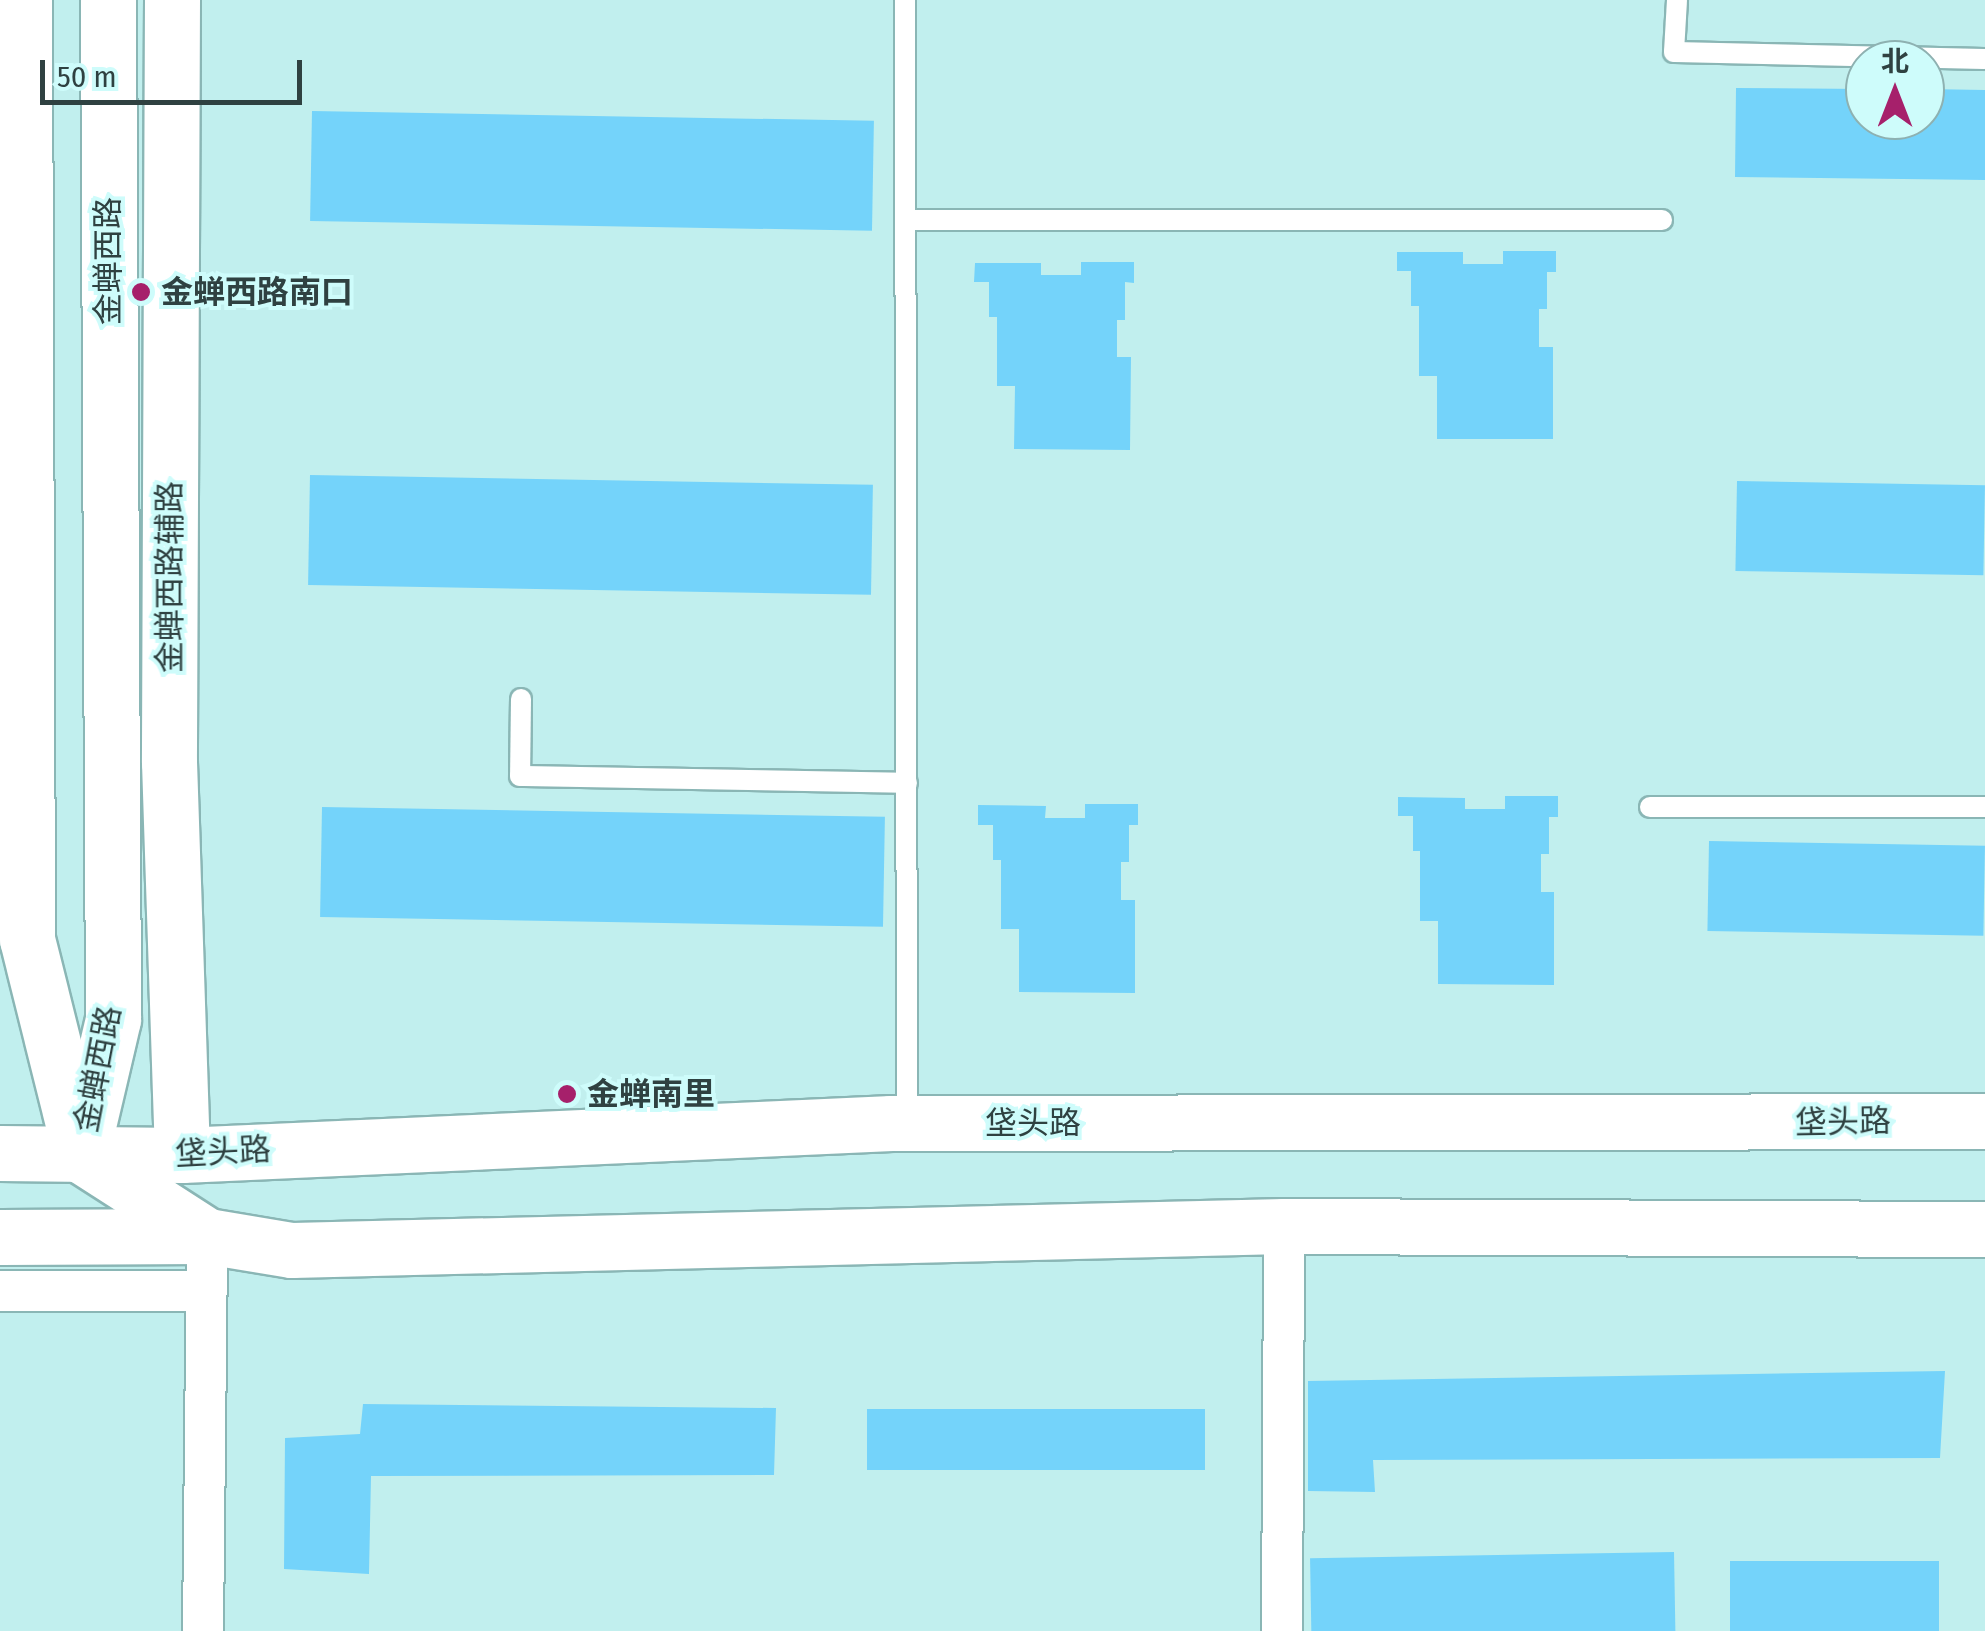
<!DOCTYPE html>
<html>
<head>
<meta charset="utf-8">
<style>
	body { margin:0 }
	#map { position:relative; width:1985px; height:1631px; overflow:hidden; background:#c1efee; font-family:"Fira Sans Condensed","Noto Sans SC",sans-serif }
	div>[style] { position:absolute }
	[style*='--x'] { left:calc(var(--x)*1px); top:calc(var(--y)*1px); width:calc(var(--w)*1px); rotate:calc(var(--a)*1deg) }
	.building>* { inset:0; background:#74d3fa; transform-origin:0 0 }
	.roads { filter:drop-shadow(2px 0 #8ab6b5) drop-shadow(-2px 0 #8ab6b5) drop-shadow(0 2px #8ab6b5) drop-shadow(0 -2px #8ab6b5) }
	.lane>* { height:20px; margin:-10px; padding:0 10px; transform-origin:10px; border-radius:10px; background:#fff }
	.street>* { height:40px; margin:-20px; padding:0 20px; transform-origin:20px; border-radius:20px; background:#fff }
	.secondary>* { height:55px; margin:-27.5px; padding:0 27.5px; transform-origin:27.5px; border-radius:27.5px; background:#fff }
	.dots>* { width:28px; height:28px; translate:-50% -50%; box-sizing:border-box; border:5px solid #cefcfb; border-radius:50% }
	span { translate:-50% -50%; white-space:nowrap; text-align:center; line-height:1.15; -webkit-text-stroke:8px #cefcfb; paint-order:stroke }
	.street-label { font-size:32px; color:#2f4141 }
	.poi-label { font-size:32px; color:#2f4141; font-weight:700 }
	.left { translate:0 -50%; text-align:left }
	.north { position:absolute; left:1845px; top:40px; width:100px; height:100px; box-sizing:border-box; background:#cefcfb; border:2px solid #8eb1b1; border-radius:50%; rotate:0deg; font-size:28px; font-weight:700; line-height:40px; text-align:center; color:#2f4141 }
	.north::after { content:''; display:block; margin:auto; width:35px; height:45px; background:#a6206b; clip-path:polygon(50% 0,100% 100%,50% 72%,0 100%) }
	.scale { position:absolute; left:40px; top:60px; width:262px; height:45px; box-sizing:border-box; border:5px solid #2f4141; border-top:0; padding-left:12px; font-size:30px; line-height:35px; white-space:nowrap; color:#2f4141; -webkit-text-stroke:8px #cefcfb; paint-order:stroke }
</style>
</head>
<body>
<div id="map">
	<div class="building">
		<i style="clip-path:polygon(1736px 88px,1865px 89px,1865px 120px,1925px 120px,1925px 89px,1985px 90px,1985px 180px,1735px 177px)"></i>
		<i style="left:312px;top:111px;width:562px;height:110px;rotate:1deg"></i>
		<i style="clip-path:polygon(1503px 251px,1556px 251px,1556px 272px,1547px 272px,1547px 309px,1539px 309px,1539px 347px,1553px 347px,1553px 439px,1437px 439px,1437px 376px,1419px 376px,1419px 306px,1411px 306px,1411px 271px,1397px 271px,1397px 252px,1463px 252px,1463px 264px,1503px 264px)"></i>
		<i style="clip-path:polygon(1081px 262px,1134px 262px,1134px 283px,1125px 282px,1125px 320px,1117px 320px,1117px 357px,1131px 357px,1130px 450px,1014px 449px,1015px 386px,997px 386px,997px 317px,989px 317px,989px 282px,974px 282px,975px 263px,1041px 263px,1041px 275px,1081px 275px)"></i>
		<i style="left:310px;top:475px;width:563px;height:110px;rotate:1deg"></i>
		<i style="left:1737px;top:481px;width:248px;height:90px;rotate:1deg"></i>
		<i style="clip-path:polygon(1505px 796px,1558px 796px,1558px 817px,1549px 817px,1549px 854px,1541px 854px,1541px 892px,1554px 892px,1554px 985px,1438px 984px,1438px 921px,1420px 921px,1420px 851px,1413px 851px,1413px 816px,1398px 816px,1398px 797px,1465px 798px,1465px 809px,1505px 809px)"></i>
		<i style="clip-path:polygon(1085px 804px,1138px 804px,1138px 825px,1129px 825px,1129px 862px,1121px 862px,1121px 900px,1135px 900px,1135px 993px,1019px 992px,1019px 929px,1001px 929px,1001px 860px,993px 860px,993px 825px,978px 825px,978px 805px,1046px 806px,1045px 818px,1085px 818px)"></i>
		<i style="left:322px;top:807px;width:563px;height:110px;rotate:1deg"></i>
		<i style="left:1709px;top:841px;width:276px;height:90px;rotate:1deg"></i>
		<i style="clip-path:polygon(1945px 1371px,1940px 1458px,1373px 1460px,1375px 1492px,1308px 1491px,1308px 1381px)"></i>
		<i style="clip-path:polygon(363px 1404px,776px 1408px,774px 1475px,371px 1476px,369px 1574px,284px 1569px,285px 1438px,360px 1434px)"></i>
		<i style="left:867px;top:1409px;width:338px;height:61px"></i>
		<i style="left:1674px;top:1552px;width:79px;height:364px;rotate:89deg"></i>
		<i style="left:1730px;top:1561px;width:209px;height:70px"></i>
	</div>
	<div class="roads">
		<div class="lane">
			<i style="--x:905;--y:0;--w:1121;--a:89.9"></i>
			<i style="--x:1677;--y:0;--w:52;--a:93.3"></i>
			<i style="--x:1674;--y:52;--w:311;--a:1.3"></i>
			<i style="--x:906;--y:220;--w:756;--a:0"></i>
			<i style="--x:521;--y:699;--w:77;--a:90.7"></i>
			<i style="--x:520;--y:776;--w:387;--a:1"></i>
			<i style="--x:1650;--y:807;--w:335;--a:0"></i>
		</div>
		<div class="street">
			<i style="--x:0;--y:1291;--w:206;--a:0"></i>
			<i style="--x:203;--y:1631;--w:395;--a:-89.4"></i>
			<i style="--x:1282;--y:1631;--w:405;--a:-89.7"></i>
		</div>
		<div class="secondary">
			<i style="--x:24;--y:0;--w:939;--a:89.82"></i>
			<i style="--x:27;--y:939;--w:223;--a:76"></i>
			<i style="--x:172;--y:0;--w:762;--a:90.23"></i>
			<i style="--x:169;--y:762;--w:393;--a:88.1"></i>
			<i style="--x:83;--y:1147;--w:131;--a:-76.8"></i>
			<i style="--x:113;--y:1019;--w:1019;--a:-90.28"></i>
			<i style="--x:0;--y:1153;--w:182;--a:0.6"></i>
			<i style="--x:182;--y:1155;--w:710;--a:-2.58"></i>
			<i style="--x:891;--y:1123;--w:1094;--a:-0.1"></i>
			<i style="--x:81;--y:1155;--w:150;--a:32.7"></i>
			<i style="--x:207;--y:1236;--w:86;--a:9.4"></i>
			<i style="--x:292;--y:1250;--w:992;--a:-1.39"></i>
			<i style="--x:1284;--y:1226;--w:701;--a:0.25"></i>
			<i style="--x:0;--y:1237;--w:207;--a:-0.3"></i>
		</div>
	</div>
	<div class="dots">
		<i style="left:141px;top:292px;background:#a6206b"></i>
		<i style="left:567px;top:1094px;background:#a6206b"></i>
	</div>
	<div class="street-label">
		<span style="left:108px;top:261px;rotate:-90deg">金蝉西路</span>
		<span style="left:170px;top:577px;rotate:-90deg">金蝉西路辅路</span>
		<span style="left:98px;top:1069px;rotate:-79deg">金蝉西路</span>
		<span style="left:1843px;top:1122px;rotate:-1deg">垡头路</span>
		<span style="left:1033px;top:1123px">垡头路</span>
		<span style="left:223px;top:1152px;rotate:-3deg">垡头路</span>
	</div>
	<div class="poi-label">
		<span class="left" style="left:161px;top:292px">金蝉西路南口</span>
		<span class="left" style="left:587px;top:1094px">金蝉南里</span>
	</div>
	<div class="north">北</div>
	<div class="scale">50 m</div>
</div>
</body>
</html>
